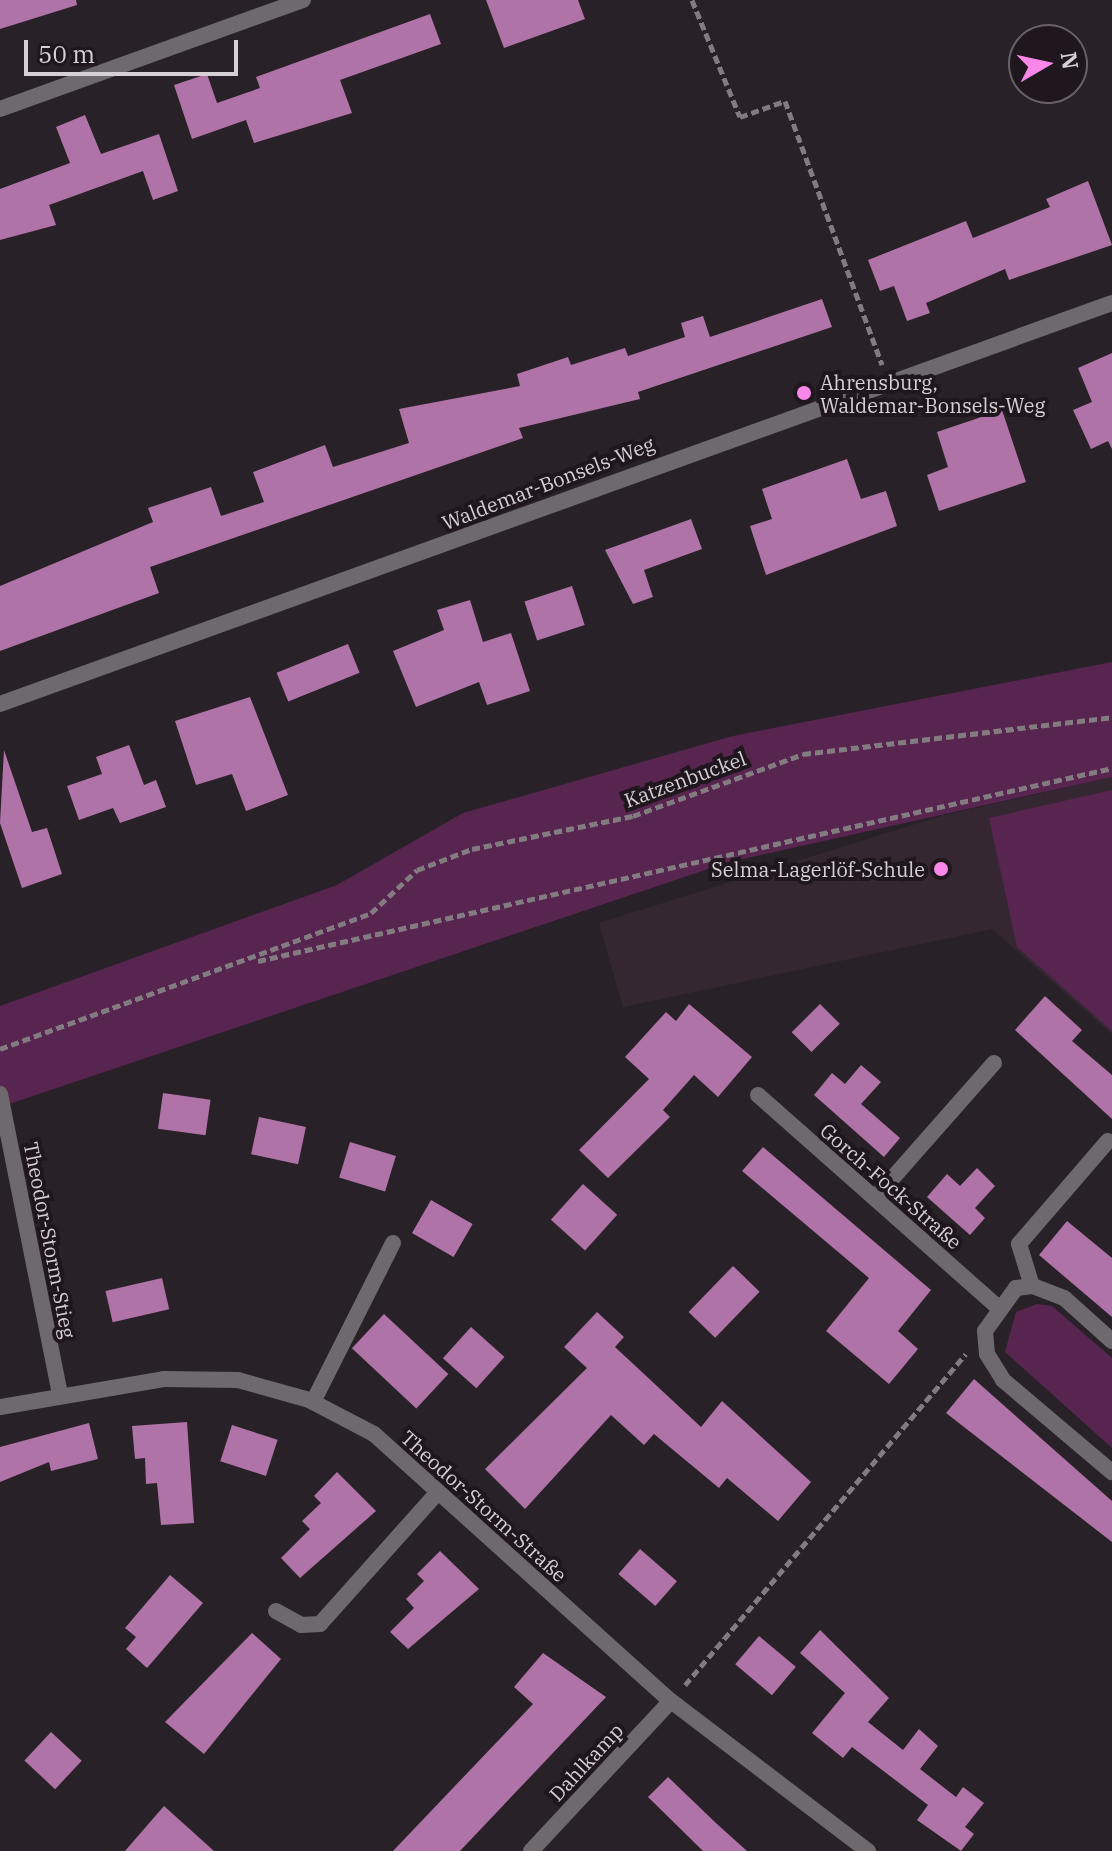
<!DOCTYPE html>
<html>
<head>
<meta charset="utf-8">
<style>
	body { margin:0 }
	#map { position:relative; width:1112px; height:1851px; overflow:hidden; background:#292128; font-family:"IBM Plex Serif",serif }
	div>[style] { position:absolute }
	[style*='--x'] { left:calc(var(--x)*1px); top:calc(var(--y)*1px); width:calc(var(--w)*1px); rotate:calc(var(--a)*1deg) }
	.built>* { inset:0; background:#352732 }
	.green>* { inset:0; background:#582551 }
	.building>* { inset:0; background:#b073a7; transform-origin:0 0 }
	.path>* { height:5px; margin-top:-2.5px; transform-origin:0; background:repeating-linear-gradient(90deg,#827b80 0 8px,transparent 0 12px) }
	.lane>* { height:16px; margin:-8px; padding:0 8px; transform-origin:8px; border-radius:8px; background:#6e696d }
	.street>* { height:16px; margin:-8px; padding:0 8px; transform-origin:8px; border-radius:8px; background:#6e696d }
	.dots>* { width:22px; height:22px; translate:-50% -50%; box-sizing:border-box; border:4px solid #20171e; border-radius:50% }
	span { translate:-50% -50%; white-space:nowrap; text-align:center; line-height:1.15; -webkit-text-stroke:8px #20171e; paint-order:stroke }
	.poi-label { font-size:20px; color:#d6d0d4 }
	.left { translate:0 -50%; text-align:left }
	.right { translate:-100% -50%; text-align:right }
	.street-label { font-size:20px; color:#d6d0d4 }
	.north { position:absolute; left:1008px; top:24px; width:80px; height:80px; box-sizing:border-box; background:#20171e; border:2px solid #696167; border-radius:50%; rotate:81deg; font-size:22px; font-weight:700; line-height:32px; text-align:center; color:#d6d0d4 }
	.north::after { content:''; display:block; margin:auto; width:28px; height:36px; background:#f987e9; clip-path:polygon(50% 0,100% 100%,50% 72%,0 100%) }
	.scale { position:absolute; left:24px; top:40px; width:214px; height:36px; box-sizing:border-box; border:4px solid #d6d0d4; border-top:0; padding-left:10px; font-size:24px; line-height:28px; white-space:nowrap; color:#d6d0d4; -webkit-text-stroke:6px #20171e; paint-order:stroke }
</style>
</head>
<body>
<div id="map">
	<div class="built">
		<i style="clip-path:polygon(1112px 777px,1112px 1034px,992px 929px,623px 1007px,599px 923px,941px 816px)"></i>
	</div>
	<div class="green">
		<i style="clip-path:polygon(1112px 662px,1112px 777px,729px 862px,0 1107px,0 1006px,337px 885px,463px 813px,733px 736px)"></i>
		<i style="clip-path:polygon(1112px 790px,1112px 1031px,1017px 947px,989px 818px)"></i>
		<i style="clip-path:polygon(1037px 1304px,1052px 1306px,1112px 1358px,1112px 1448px,1005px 1352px,1016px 1312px)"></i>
	</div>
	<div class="building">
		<i style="clip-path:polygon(0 0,76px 0,77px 5px,0 29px)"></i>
		<i style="clip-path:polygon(486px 0,578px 0,585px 19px,504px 48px)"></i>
		<i style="clip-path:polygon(430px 14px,441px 44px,340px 80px,352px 113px,254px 143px,246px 120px,192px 139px,174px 85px,207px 74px,217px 103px,260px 88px,256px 77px)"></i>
		<i style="clip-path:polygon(85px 115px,101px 154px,159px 134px,178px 191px,153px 200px,143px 171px,49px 205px,56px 225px,0 240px,0 189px,70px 163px,56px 127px)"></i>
		<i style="clip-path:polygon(1088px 181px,1112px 245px,1009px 280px,1005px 269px,926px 303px,930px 313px,907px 321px,894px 286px,880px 291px,868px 260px,966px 221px,973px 238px,1050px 207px,1046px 199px)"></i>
		<i style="clip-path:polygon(822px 299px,832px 327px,638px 392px,640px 399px,519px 428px,523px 438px,150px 567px,159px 593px,0 651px,0 586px,153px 522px,148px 508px,211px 487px,221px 516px,264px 502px,253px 472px,325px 445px,333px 467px,409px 443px,399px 409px,520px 386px,517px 374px,568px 357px,571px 365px,625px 348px,628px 356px,685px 337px,681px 323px,703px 316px,710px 337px)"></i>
		<i style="clip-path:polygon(1112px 353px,1112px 449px,1108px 441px,1091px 449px,1073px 410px,1092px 402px,1078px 368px)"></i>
		<i style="clip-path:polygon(1002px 410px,1026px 482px,939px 511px,927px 475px,948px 467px,937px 432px)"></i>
		<i style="clip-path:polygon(847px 459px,861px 499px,886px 491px,897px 526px,766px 575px,750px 526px,772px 519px,762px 489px)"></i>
		<i style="clip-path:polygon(691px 519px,702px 549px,644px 570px,653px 597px,633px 604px,605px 550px)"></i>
		<i style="left:572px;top:586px;width:41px;height:50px;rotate:72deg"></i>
		<i style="clip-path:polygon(470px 600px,483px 642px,511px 633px,530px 691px,487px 705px,479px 682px,416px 707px,393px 651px,444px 630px,437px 610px)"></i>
		<i style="left:348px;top:644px;width:31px;height:77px;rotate:68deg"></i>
		<i style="clip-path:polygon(250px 697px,288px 795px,246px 811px,232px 774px,196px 785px,175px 721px)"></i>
		<i style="clip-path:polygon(129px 745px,144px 785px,156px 780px,166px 807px,120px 823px,113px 808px,79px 820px,67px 786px,102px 774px,96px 757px)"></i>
		<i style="clip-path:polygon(4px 750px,32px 832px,47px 828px,62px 874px,22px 888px,0 823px)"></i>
		<i style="clip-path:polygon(1045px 996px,1082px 1030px,1072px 1041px,1112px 1075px,1112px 1119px,1015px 1030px)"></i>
		<i style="clip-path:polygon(689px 1004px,752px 1057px,718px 1097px,694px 1075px,663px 1110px,670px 1117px,608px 1178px,579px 1150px,649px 1079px,625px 1057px,666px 1012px,676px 1021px)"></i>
		<i style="left:820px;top:1004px;width:28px;height:40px;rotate:45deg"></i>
		<i style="clip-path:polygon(861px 1065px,881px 1082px,861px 1104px,900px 1138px,884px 1157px,814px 1095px,832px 1073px,845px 1084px)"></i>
		<i style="left:163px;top:1093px;width:48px;height:36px;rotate:8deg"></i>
		<i style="left:259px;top:1117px;width:48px;height:38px;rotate:12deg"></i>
		<i style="left:350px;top:1142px;width:48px;height:37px;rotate:17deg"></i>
		<i style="clip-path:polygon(763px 1147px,931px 1290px,898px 1331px,918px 1349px,889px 1384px,826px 1331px,869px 1278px,742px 1171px)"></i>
		<i style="clip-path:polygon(977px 1168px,995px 1186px,975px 1208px,985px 1218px,970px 1235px,927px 1197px,947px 1174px,960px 1186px)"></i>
		<i style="left:583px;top:1184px;width:46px;height:48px;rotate:42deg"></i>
		<i style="left:431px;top:1200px;width:48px;height:38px;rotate:30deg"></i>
		<i style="clip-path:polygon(1067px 1221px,1112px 1258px,1112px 1317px,1039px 1255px)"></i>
		<i style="left:733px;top:1266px;width:37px;height:64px;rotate:44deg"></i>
		<i style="left:162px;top:1278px;width:32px;height:58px;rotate:77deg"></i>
		<i style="clip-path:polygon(597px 1312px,624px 1337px,615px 1347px,701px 1427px,722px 1401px,811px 1482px,778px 1521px,727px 1478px,719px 1488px,654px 1434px,644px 1445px,611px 1415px,525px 1509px,485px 1469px,587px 1368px,564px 1347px)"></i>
		<i style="left:384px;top:1314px;width:88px;height:47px;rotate:43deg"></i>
		<i style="left:471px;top:1327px;width:45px;height:42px;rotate:42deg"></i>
		<i style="clip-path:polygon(974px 1379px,1112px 1501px,1112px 1542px,946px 1413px)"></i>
		<i style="clip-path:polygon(187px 1422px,194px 1523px,161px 1525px,157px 1483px,146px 1484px,145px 1458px,135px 1459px,132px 1426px)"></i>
		<i style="clip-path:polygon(89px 1423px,98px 1459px,51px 1471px,49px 1462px,0 1482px,0 1447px)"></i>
		<i style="left:232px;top:1425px;width:48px;height:38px;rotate:18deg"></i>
		<i style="clip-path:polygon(337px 1472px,376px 1511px,300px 1578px,281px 1558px,310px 1529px,302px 1521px,321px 1503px,314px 1496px)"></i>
		<i style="left:640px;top:1549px;width:49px;height:33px;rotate:41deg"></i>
		<i style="clip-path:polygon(440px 1551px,479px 1589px,408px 1649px,390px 1632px,414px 1608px,406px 1599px,424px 1581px,417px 1574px)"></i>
		<i style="clip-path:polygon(170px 1575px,203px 1603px,147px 1668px,126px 1649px,136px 1637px,125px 1628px)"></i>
		<i style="clip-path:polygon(820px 1630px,889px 1698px,868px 1722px,903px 1750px,919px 1729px,938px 1746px,920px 1769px,956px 1797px,963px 1787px,984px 1803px,965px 1827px,974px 1834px,961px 1851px,917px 1820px,928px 1805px,852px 1747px,843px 1758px,812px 1733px,845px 1693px,800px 1653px)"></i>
		<i style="clip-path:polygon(252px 1633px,281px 1659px,204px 1754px,165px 1722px)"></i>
		<i style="left:759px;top:1636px;width:48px;height:37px;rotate:40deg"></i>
		<i style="clip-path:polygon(543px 1653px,606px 1697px,460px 1851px,393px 1851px,533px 1704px,514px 1687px)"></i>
		<i style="left:51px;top:1732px;width:42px;height:39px;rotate:43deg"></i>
		<i style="clip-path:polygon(668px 1777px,717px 1824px,747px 1851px,703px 1851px,648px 1797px)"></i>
		<i style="clip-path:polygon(164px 1806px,214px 1851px,125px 1851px)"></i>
	</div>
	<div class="path">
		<i style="--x:692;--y:0;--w:126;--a:67.7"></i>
		<i style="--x:740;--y:117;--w:48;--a:-19.6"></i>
		<i style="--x:785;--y:101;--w:281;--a:69.8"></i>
		<i style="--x:258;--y:961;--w:876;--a:-12.73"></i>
		<i style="--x:0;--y:1049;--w:395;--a:-20.1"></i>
		<i style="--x:371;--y:913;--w:63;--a:-43.1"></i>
		<i style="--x:417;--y:870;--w:59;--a:-20.9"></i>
		<i style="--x:472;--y:849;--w:164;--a:-11.6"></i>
		<i style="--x:633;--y:816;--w:181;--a:-20"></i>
		<i style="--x:803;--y:754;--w:311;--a:-6.8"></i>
		<i style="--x:685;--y:1685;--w:434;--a:-49.7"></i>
	</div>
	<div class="lane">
		<i style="--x:875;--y:1198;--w:180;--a:-48.6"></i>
		<i style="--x:1032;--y:1286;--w:44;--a:-107.2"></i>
		<i style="--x:1019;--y:1244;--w:136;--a:-49.2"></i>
		<i style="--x:313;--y:1402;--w:178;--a:-63.3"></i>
		<i style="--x:276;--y:1611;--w:29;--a:29"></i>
		<i style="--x:301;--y:1625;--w:19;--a:-3"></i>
		<i style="--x:320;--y:1624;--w:177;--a:-48.2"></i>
	</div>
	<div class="street">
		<i style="--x:0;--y:109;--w:322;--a:-19.8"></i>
		<i style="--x:0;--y:704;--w:1182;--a:-19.83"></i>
		<i style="--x:0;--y:1094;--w:307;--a:78.7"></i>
		<i style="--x:758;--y:1095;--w:320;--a:41.5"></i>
		<i style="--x:1112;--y:1341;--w:64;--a:-138.1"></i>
		<i style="--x:1064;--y:1298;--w:34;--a:-159"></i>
		<i style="--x:1032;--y:1286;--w:16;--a:173"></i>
		<i style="--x:1016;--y:1288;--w:53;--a:125.8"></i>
		<i style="--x:985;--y:1331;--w:23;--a:85"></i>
		<i style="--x:987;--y:1354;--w:31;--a:58"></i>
		<i style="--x:1003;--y:1380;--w:143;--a:40.2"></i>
		<i style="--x:0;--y:1407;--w:166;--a:-9.7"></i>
		<i style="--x:164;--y:1379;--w:74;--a:0.8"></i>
		<i style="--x:238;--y:1380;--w:74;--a:15.7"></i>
		<i style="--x:309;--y:1400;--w:73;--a:27.6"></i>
		<i style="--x:374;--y:1434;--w:399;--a:42"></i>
		<i style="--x:671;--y:1701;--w:248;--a:37.3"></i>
		<i style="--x:531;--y:1851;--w:205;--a:-47"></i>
	</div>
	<div class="dots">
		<i style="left:804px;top:393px;background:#f987e9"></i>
		<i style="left:941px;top:869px;background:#f987e9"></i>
	</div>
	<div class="poi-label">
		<span class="left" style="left:820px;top:394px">Ahrensburg,<br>Waldemar-Bonsels-Weg</span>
		<span class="right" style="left:925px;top:869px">Selma-Lagerlöf-Schule</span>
	</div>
	<div class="street-label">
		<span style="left:548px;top:483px;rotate:-21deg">Waldemar-Bonsels-Weg</span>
		<span style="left:685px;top:779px;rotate:-20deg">Katzenbuckel</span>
		<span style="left:891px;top:1186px;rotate:41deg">Gorch-Fock-Straße</span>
		<span style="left:50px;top:1240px;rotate:79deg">Theodor-Storm-Stieg</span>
		<span style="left:484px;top:1506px;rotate:42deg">Theodor-Storm-Straße</span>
		<span style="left:586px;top:1762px;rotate:-47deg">Dahlkamp</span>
	</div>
	<div class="north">N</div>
	<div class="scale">50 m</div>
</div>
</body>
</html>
